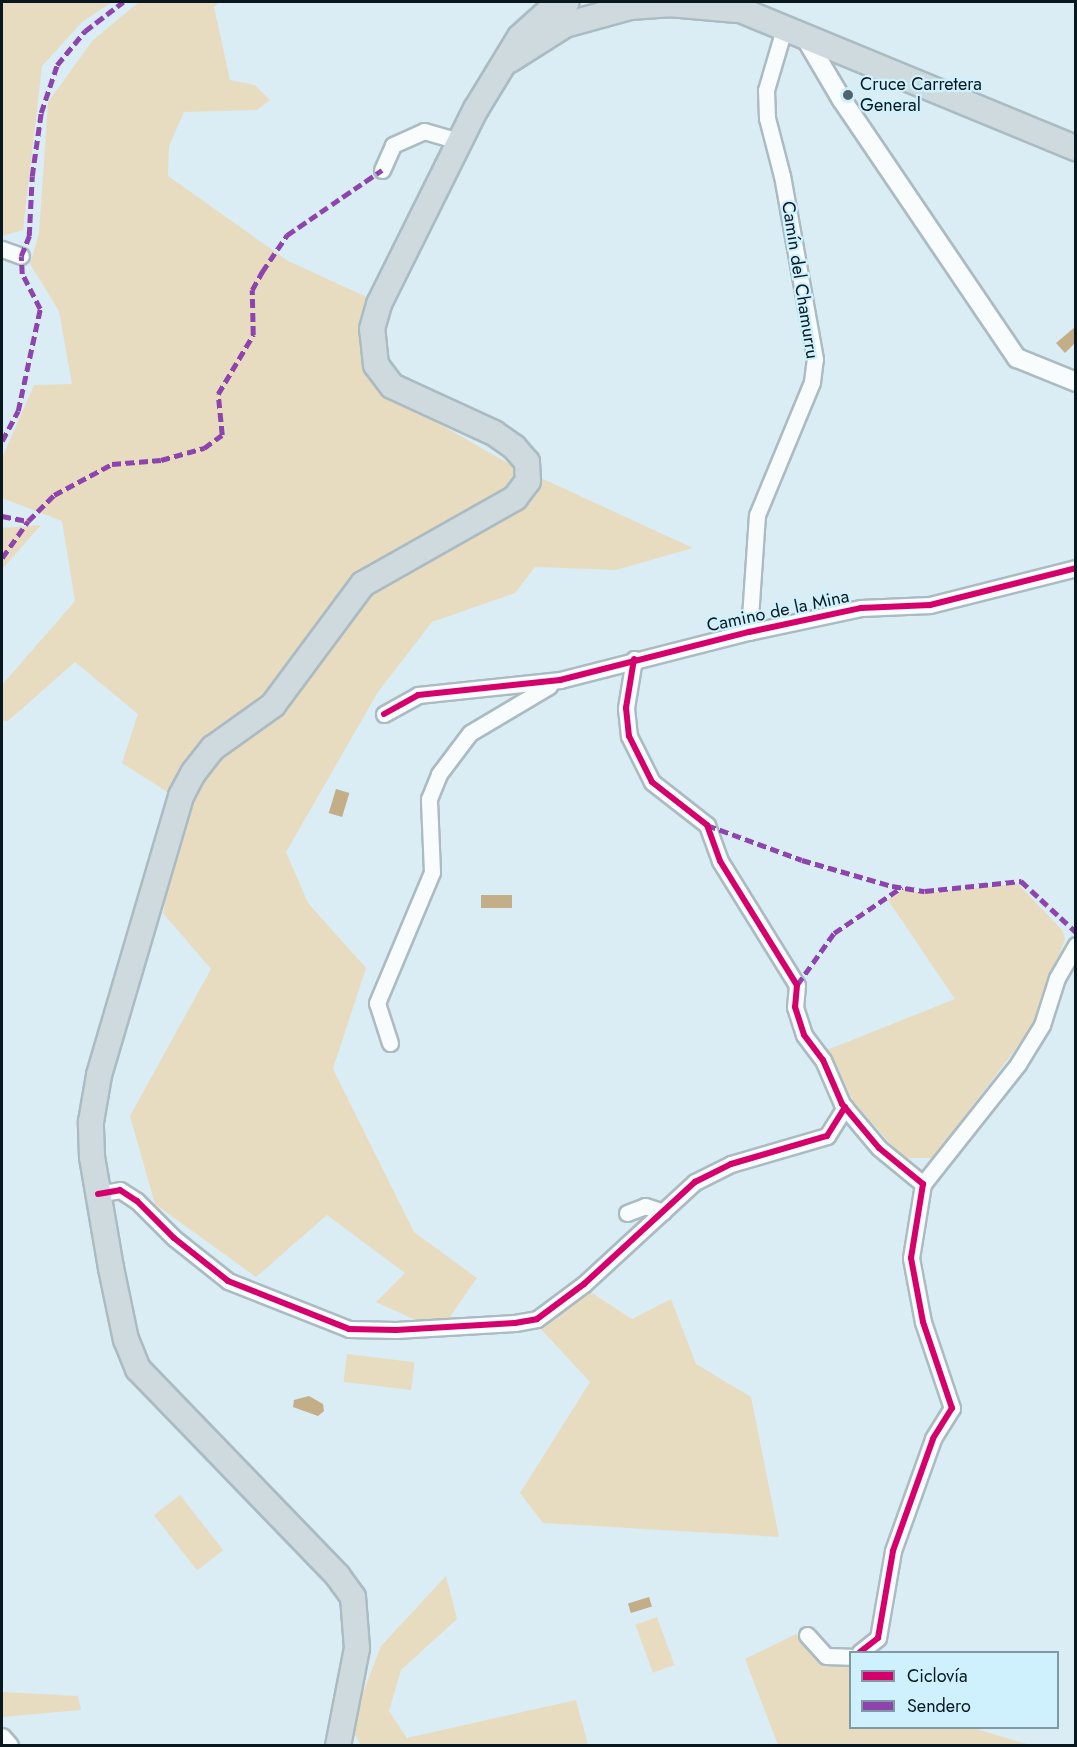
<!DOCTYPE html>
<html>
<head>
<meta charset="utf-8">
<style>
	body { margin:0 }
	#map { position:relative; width:1077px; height:1747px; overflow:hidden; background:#daecf4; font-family:Jost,sans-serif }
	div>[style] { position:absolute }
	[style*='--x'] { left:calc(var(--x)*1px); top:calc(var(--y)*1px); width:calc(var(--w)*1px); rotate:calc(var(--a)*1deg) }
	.green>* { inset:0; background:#e8dcc0; transform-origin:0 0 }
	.water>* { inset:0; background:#c3ae87; transform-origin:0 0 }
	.roads { filter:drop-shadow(2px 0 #abbbc2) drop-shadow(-2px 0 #abbbc2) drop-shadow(0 2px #abbbc2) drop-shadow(0 -2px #abbbc2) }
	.minor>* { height:15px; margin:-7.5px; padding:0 7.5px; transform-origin:7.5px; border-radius:7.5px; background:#f9fcfd }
	.tertiary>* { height:18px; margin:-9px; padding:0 9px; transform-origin:9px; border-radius:9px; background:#f9fcfd }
	.trunk>* { height:24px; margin:-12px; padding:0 12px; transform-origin:12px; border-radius:12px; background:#cedade }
	.quiet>* { height:4.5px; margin-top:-2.25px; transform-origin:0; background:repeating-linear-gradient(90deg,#8e44ad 0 9px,transparent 0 13.5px) }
	.cycleway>* { height:6px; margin:-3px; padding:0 3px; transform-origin:3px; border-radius:3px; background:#d6006c }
	.dots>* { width:16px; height:16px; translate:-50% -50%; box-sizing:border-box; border:3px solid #cff1fe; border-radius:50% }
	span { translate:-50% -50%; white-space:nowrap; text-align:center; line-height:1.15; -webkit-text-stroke:4.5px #cff1fe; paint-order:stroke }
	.poi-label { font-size:18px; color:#08181e }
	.left { translate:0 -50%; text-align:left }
	.street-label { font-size:18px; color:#08181e }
	.frame { position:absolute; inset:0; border:3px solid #08181e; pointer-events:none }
	.legend { position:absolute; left:849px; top:1651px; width:210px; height:78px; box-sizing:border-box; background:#cff1fe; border:2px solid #7f9aa4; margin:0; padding:8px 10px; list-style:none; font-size:18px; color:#08181e }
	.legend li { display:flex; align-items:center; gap:12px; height:30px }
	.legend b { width:30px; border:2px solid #7f9aa4 }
</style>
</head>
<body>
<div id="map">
	<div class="green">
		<i style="clip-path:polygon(2px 2px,112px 2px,82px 22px,42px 66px,23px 230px,2px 236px)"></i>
		<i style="clip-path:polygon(139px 2px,220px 2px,214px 7px,230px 80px,255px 85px,270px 100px,257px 110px,184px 112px,169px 146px,168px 176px,288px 261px,369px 298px,361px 323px,360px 351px,373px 379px,394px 398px,504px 461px,693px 548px,616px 570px,535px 567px,515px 593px,432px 622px,378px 692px,286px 852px,308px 903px,366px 968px,333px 1069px,414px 1232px,477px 1278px,440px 1331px,376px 1302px,405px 1273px,327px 1215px,256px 1277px,155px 1204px,130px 1116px,211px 969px,163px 913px,186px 804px,122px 763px,138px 714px,75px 662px,8px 721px,2px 721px,2px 685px,75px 601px,62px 521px,2px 498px,2px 458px,34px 385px,72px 384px,59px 311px,30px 264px,39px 234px,48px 102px,93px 40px)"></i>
		<i style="clip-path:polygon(41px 525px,4px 567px,2px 567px,2px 528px)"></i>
		<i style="clip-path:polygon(1018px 884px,1062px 930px,1065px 939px,1033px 1026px,933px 1158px,903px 1158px,853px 1101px,827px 1050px,955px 999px,888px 900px,903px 890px,925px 893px)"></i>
		<i style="clip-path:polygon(586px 1289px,632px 1319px,671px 1299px,696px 1364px,751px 1397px,779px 1537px,543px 1523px,520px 1493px,590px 1382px,538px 1326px)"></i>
		<i style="left:347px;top:1354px;width:68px;height:28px;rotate:7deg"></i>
		<i style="left:180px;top:1495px;width:70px;height:33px;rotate:52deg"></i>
		<i style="clip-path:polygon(446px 1576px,457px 1619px,401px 1670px,389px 1711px,407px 1738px,576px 1700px,588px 1745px,361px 1745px,350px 1726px,381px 1646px)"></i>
		<i style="left:657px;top:1617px;width:51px;height:23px;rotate:70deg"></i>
		<i style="clip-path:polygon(796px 1634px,850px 1666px,850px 1728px,973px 1728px,1030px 1745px,778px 1745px,745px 1659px)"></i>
		<i style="clip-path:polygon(2px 1692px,78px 1696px,81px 1710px,2px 1717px)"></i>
	</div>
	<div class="water">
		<i style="clip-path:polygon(1075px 327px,1075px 343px,1065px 353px,1056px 343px)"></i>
		<i style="left:336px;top:789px;width:14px;height:25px;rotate:17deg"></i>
		<i style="left:481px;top:895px;width:31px;height:13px"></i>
		<i style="clip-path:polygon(309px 1396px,323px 1404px,324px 1411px,318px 1416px,293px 1407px,294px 1400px)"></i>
		<i style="left:649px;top:1597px;width:10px;height:22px;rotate:73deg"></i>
	</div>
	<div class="roads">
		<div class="minor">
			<i style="--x:382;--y:170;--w:27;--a:-66"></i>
			<i style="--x:393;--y:145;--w:34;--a:-24"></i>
			<i style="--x:424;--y:131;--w:37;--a:16"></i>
			<i style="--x:2;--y:249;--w:20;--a:20"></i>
			<i style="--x:749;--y:632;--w:117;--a:-86.1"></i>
			<i style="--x:757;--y:515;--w:144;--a:-67.5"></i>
			<i style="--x:812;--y:382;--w:23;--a:-83"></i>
			<i style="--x:815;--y:359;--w:186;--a:-100.2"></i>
			<i style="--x:782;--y:176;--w:60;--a:-104.5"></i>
			<i style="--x:767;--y:118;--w:28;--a:-92"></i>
			<i style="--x:766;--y:90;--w:64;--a:-73.6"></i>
			<i style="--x:634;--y:659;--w:50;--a:99.3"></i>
			<i style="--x:626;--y:708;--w:28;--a:84"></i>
			<i style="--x:629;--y:736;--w:51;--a:63.4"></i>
			<i style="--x:652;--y:782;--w:70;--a:38"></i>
			<i style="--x:707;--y:825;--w:38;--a:70"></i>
			<i style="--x:720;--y:861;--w:146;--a:58.2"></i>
			<i style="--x:797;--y:985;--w:22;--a:95"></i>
			<i style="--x:795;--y:1007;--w:29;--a:72"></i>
			<i style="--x:804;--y:1035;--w:31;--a:53"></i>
			<i style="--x:823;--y:1060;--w:48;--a:66.6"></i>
			<i style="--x:842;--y:1104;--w:57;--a:49.9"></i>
			<i style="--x:879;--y:1148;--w:57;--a:39.3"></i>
			<i style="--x:923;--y:1184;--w:75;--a:99.2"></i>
			<i style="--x:911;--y:1258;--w:65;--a:79.4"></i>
			<i style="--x:923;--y:1322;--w:91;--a:71.4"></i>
			<i style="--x:952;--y:1408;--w:36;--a:122"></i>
			<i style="--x:933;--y:1439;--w:119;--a:109.7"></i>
			<i style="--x:893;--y:1551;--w:88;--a:99.8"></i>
			<i style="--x:878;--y:1638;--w:23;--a:142"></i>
			<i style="--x:384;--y:714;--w:39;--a:-29"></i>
			<i style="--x:418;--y:695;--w:143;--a:-6"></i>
			<i style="--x:560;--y:680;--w:195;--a:-14.3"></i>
			<i style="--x:749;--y:632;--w:115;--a:-12.1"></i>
			<i style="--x:861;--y:608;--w:69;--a:-2.5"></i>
			<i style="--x:930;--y:605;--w:151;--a:-14.2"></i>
			<i style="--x:390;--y:1043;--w:42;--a:-108"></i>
			<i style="--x:377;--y:1003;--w:142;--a:-67.2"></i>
			<i style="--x:432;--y:872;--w:73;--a:-92.4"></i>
			<i style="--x:429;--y:799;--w:27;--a:-68"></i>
			<i style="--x:439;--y:774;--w:51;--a:-52.9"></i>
			<i style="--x:470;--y:733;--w:92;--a:-30.7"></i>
			<i style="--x:923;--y:1184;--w:153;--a:-51.6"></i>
			<i style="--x:1018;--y:1064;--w:46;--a:-58.4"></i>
			<i style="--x:1042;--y:1025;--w:49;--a:-72.3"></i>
			<i style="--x:1057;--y:978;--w:38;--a:-60"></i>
			<i style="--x:98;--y:1194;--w:22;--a:-10"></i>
			<i style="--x:120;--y:1190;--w:20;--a:33"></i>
			<i style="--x:137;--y:1201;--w:52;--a:45"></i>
			<i style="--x:174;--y:1238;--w:69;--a:38.5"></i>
			<i style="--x:228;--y:1281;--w:130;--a:21.6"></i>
			<i style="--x:349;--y:1329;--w:47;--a:1.2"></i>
			<i style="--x:396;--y:1330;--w:119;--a:-3.4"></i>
			<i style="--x:515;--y:1323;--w:22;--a:-10"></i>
			<i style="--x:537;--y:1319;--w:59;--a:-36.7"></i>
			<i style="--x:584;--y:1284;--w:151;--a:-42.6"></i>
			<i style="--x:695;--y:1182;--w:40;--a:-26.6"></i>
			<i style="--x:731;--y:1164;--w:100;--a:-16.3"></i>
			<i style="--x:827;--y:1136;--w:34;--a:-58"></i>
			<i style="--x:627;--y:1213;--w:19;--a:-21"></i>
			<i style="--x:645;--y:1206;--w:19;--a:18"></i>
			<i style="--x:807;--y:1635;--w:28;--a:48"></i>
			<i style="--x:826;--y:1656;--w:24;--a:2"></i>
		</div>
		<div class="tertiary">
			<i style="--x:806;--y:39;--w:71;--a:59.5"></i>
			<i style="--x:842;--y:100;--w:312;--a:55.9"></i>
			<i style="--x:1017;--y:358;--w:64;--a:22.1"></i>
			<i style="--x:2;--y:1738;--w:11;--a:49"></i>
		</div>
		<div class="trunk">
			<i style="--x:721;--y:2;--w:384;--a:22.4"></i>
			<i style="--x:510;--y:60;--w:65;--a:-32.5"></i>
			<i style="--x:565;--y:25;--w:67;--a:-15.5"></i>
			<i style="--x:630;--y:7;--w:39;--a:-4"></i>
			<i style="--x:669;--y:4;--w:68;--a:5"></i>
			<i style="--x:338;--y:1746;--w:100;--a:-79"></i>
			<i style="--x:357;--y:1648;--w:51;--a:-94.5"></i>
			<i style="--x:353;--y:1597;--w:26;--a:-126"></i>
			<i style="--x:338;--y:1576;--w:288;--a:-134"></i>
			<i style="--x:138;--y:1369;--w:31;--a:-112"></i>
			<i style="--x:126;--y:1340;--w:74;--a:-101.8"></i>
			<i style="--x:111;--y:1268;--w:113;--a:-99.7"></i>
			<i style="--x:92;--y:1157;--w:35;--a:-92"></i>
			<i style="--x:91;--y:1122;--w:48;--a:-80.3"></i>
			<i style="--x:99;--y:1075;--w:291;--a:-73.6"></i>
			<i style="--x:181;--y:796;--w:27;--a:-62"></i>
			<i style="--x:194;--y:772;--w:31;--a:-52"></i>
			<i style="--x:213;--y:748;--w:74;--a:-35.6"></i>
			<i style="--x:273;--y:705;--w:151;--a:-53.4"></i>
			<i style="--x:363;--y:584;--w:175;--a:-29.5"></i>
			<i style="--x:515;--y:498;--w:21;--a:-53"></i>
			<i style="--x:528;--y:481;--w:19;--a:-93"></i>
			<i style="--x:527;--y:462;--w:20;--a:-131"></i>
			<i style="--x:514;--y:447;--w:24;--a:-145"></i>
			<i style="--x:494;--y:433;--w:112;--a:-155.3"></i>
			<i style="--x:392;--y:386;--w:26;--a:-127"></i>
			<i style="--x:376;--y:365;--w:36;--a:-96"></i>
			<i style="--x:372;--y:329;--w:26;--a:-74"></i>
			<i style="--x:379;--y:304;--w:218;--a:-63.6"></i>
			<i style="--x:476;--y:109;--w:84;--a:-58.6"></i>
			<i style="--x:520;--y:37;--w:42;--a:-42.1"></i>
			<i style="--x:551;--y:9;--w:17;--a:-24"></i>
		</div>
	</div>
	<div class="quiet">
		<i style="--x:2;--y:441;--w:34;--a:-62"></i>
		<i style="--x:18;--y:411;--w:104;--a:-77.8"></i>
		<i style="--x:40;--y:309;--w:39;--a:-117"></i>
		<i style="--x:22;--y:274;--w:18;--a:-93"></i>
		<i style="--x:21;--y:256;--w:22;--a:-68"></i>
		<i style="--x:29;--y:236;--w:60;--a:-87.1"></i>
		<i style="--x:32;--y:176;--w:64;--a:-81.9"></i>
		<i style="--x:41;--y:113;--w:51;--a:-71.6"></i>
		<i style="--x:57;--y:65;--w:44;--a:-50.5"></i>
		<i style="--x:85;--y:31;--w:48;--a:-37.3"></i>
		<i style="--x:2;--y:516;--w:26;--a:11"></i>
		<i style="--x:2;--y:558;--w:45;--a:-54.9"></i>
		<i style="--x:28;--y:521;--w:37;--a:-45"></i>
		<i style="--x:54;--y:495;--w:66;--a:-28.1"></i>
		<i style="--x:112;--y:464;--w:49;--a:-4.7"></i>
		<i style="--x:161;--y:460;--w:45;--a:-15.6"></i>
		<i style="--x:204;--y:448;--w:22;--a:-36"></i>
		<i style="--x:222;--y:435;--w:41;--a:-95.6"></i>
		<i style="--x:218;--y:394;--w:69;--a:-59.3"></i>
		<i style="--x:253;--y:335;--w:45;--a:-91.3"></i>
		<i style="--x:252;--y:290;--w:21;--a:-61"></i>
		<i style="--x:262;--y:272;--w:45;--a:-56"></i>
		<i style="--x:287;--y:235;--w:115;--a:-34.4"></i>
		<i style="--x:707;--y:825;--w:101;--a:20.2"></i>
		<i style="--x:802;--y:860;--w:94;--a:16.1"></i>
		<i style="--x:892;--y:886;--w:33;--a:9"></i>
		<i style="--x:925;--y:891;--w:97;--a:-5.9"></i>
		<i style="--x:1021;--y:881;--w:75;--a:42.8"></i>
		<i style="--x:797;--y:985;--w:64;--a:-54.6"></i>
		<i style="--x:834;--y:933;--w:82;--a:-34.1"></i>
	</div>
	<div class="cycleway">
		<i style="--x:634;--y:659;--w:50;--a:99.3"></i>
		<i style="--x:626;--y:708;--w:28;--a:84"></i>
		<i style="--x:629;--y:736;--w:51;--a:63.4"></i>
		<i style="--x:652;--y:782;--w:70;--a:38"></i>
		<i style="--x:707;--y:825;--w:38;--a:70"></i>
		<i style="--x:720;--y:861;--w:146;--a:58.2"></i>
		<i style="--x:797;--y:985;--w:22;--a:95"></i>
		<i style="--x:795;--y:1007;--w:29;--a:72"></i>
		<i style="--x:804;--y:1035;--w:31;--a:53"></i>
		<i style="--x:823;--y:1060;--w:48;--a:66.6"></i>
		<i style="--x:842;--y:1104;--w:57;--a:49.9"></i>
		<i style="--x:879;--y:1148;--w:57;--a:39.3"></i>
		<i style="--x:923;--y:1184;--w:75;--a:99.2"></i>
		<i style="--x:911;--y:1258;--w:65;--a:79.4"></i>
		<i style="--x:923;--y:1322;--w:91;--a:71.4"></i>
		<i style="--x:952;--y:1408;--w:36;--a:122"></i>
		<i style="--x:933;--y:1439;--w:119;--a:109.7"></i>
		<i style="--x:893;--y:1551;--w:88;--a:99.8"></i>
		<i style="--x:878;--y:1638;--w:23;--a:142"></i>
		<i style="--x:384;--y:714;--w:39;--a:-29"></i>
		<i style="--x:418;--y:695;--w:143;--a:-6"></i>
		<i style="--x:560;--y:680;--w:195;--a:-14.3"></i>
		<i style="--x:749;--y:632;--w:115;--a:-12.1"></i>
		<i style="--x:861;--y:608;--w:69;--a:-2.5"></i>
		<i style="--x:930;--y:605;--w:151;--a:-14.2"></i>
		<i style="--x:98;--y:1194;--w:22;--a:-10"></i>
		<i style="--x:120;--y:1190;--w:20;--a:33"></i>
		<i style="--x:137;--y:1201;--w:52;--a:45"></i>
		<i style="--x:174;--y:1238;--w:69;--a:38.5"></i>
		<i style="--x:228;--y:1281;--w:130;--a:21.6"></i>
		<i style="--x:349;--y:1329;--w:47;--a:1.2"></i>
		<i style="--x:396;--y:1330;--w:119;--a:-3.4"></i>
		<i style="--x:515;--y:1323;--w:22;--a:-10"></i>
		<i style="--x:537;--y:1319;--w:59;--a:-36.7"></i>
		<i style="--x:584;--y:1284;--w:151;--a:-42.6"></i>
		<i style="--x:695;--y:1182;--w:40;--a:-26.6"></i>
		<i style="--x:731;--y:1164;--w:100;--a:-16.3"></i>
		<i style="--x:827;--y:1136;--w:34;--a:-58"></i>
	</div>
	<div class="dots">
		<i style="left:848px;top:95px;background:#526269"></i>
	</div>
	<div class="poi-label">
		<span class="left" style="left:860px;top:95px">Cruce Carretera<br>General</span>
	</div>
	<div class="street-label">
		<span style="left:800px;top:280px;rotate:81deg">Camín del Chamurru</span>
		<span style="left:778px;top:611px;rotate:-12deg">Camino de la Mina</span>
	</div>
	<div class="frame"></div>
	<ul class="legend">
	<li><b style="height:8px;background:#d6006c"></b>Ciclovía</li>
	<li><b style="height:8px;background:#8e44ad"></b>Sendero</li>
	</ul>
</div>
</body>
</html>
